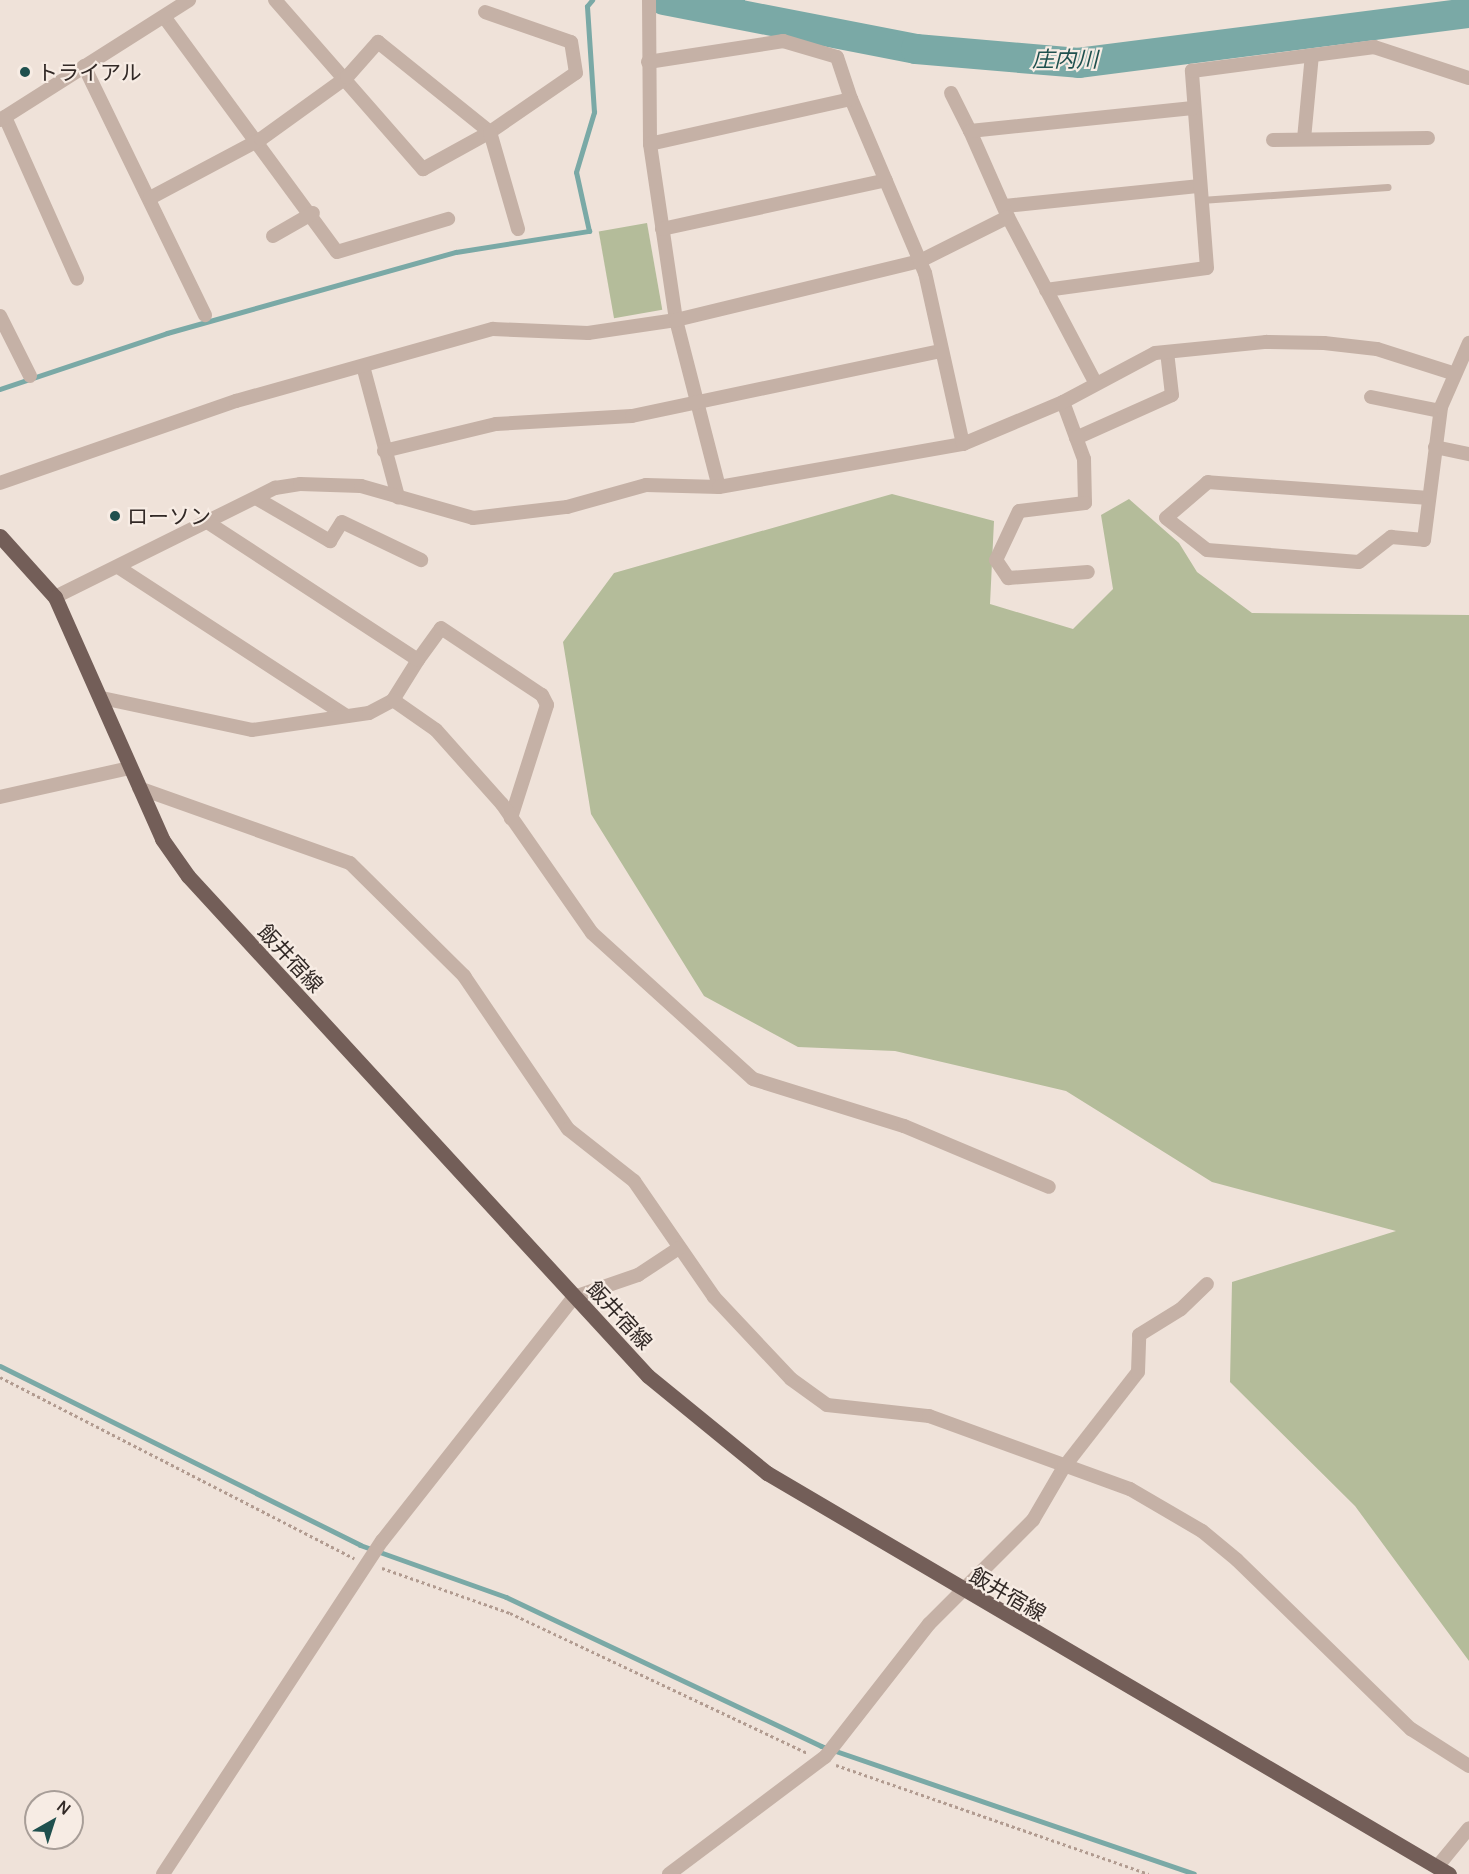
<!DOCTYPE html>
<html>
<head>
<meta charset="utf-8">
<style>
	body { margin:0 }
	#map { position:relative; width:1469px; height:1874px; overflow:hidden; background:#efe2d9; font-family:Manrope,"Noto Sans JP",sans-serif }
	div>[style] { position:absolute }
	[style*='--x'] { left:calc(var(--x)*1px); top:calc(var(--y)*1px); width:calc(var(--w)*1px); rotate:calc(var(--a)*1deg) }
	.green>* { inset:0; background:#b4bc9a; transform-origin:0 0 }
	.stream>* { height:5px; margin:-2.5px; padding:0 2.5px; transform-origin:2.5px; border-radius:2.5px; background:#7aa9a6 }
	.river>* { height:30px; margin:-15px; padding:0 15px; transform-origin:15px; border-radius:15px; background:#7aa9a6 }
	.path>* { height:3px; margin-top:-1.5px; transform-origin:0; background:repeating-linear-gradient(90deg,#b19b90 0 3px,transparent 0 6px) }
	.lane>* { height:7px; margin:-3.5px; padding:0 3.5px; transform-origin:3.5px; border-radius:3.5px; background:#c5b1a6 }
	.street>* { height:14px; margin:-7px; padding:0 7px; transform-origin:7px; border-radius:7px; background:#c5b1a6 }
	.primary>* { height:15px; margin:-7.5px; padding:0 7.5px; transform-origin:7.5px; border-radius:7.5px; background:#735e58 }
	.dots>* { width:16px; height:16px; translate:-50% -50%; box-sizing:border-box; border:3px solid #f7ece4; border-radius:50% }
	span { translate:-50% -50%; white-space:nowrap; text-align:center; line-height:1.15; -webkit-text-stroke:4.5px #f7ece4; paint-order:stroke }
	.poi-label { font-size:21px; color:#322926 }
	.left { translate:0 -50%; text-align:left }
	.street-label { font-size:21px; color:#322926 }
	.water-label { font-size:22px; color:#1f504e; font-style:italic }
	.north { position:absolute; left:24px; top:1790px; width:60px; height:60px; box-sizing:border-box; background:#f7ece4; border:2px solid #a89e98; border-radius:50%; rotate:39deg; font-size:16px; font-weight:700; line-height:24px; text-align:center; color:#322926 }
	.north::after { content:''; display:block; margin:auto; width:21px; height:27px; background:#1f504e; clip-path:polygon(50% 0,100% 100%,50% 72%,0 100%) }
</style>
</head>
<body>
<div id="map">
	<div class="green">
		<i style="left:647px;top:223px;width:88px;height:49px;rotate:80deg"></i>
		<i style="clip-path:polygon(892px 494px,994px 521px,990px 604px,1073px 629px,1113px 589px,1101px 515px,1129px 499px,1179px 543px,1197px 572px,1252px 613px,1469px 615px,1469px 1661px,1355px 1506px,1230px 1382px,1232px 1282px,1396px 1231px,1212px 1182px,1066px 1091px,895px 1051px,798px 1047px,704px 996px,591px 814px,563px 642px,614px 573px)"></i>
	</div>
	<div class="stream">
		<i style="--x:734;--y:15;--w:17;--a:-62"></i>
		<i style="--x:0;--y:389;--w:176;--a:-18.5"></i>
		<i style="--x:167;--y:333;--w:300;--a:-15.7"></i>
		<i style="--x:456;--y:252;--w:135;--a:-9"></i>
		<i style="--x:589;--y:231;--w:60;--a:-102.4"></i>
		<i style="--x:576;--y:172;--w:63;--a:-73.3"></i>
		<i style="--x:594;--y:112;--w:106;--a:-93.8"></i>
		<i style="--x:587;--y:6;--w:8;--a:-50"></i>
		<i style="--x:0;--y:1366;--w:402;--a:26.4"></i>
		<i style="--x:360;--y:1545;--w:155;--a:19.6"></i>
		<i style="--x:506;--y:1597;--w:348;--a:25.3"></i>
		<i style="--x:821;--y:1746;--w:394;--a:18.9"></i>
	</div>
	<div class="river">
		<i style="--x:664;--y:0;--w:257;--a:11"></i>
		<i style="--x:916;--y:49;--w:163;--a:4.9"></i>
		<i style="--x:1078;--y:63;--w:394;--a:-7.3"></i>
	</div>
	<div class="path">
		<i style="--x:0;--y:1377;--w:398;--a:27.1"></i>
		<i style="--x:382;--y:1568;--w:136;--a:19.4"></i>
		<i style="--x:510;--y:1613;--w:329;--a:25.2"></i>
		<i style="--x:836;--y:1765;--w:331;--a:19.2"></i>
	</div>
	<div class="lane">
		<i style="--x:1201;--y:200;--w:187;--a:-4"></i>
	</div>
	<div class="street">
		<i style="--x:275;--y:0;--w:225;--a:48.8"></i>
		<i style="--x:423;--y:169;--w:77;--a:-28.9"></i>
		<i style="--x:490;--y:132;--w:104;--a:-34.5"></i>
		<i style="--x:576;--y:73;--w:31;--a:-99"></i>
		<i style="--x:571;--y:42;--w:91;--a:-160.8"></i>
		<i style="--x:649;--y:0;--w:144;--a:89.6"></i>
		<i style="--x:650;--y:144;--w:178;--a:81.6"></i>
		<i style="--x:676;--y:320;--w:172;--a:75.6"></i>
		<i style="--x:165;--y:18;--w:290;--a:53.7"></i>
		<i style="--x:337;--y:252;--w:116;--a:-16.6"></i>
		<i style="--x:648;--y:62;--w:137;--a:-8.8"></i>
		<i style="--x:783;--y:41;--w:56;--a:16.5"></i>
		<i style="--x:837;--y:57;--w:44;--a:71.6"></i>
		<i style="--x:84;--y:66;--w:277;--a:64.1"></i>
		<i style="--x:951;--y:93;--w:42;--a:63.4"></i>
		<i style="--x:5;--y:117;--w:177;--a:66"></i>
		<i style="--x:0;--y:120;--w:224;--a:-32.4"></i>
		<i style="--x:1304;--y:139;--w:84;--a:-84.6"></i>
		<i style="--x:1273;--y:140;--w:155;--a:-0.7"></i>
		<i style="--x:150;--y:198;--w:126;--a:-28"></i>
		<i style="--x:261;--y:139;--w:106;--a:-35.8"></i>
		<i style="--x:347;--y:77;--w:47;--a:-48.5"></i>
		<i style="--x:378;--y:42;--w:144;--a:38.8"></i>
		<i style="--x:490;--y:132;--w:101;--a:73.9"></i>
		<i style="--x:1005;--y:206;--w:196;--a:-5.9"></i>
		<i style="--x:662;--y:229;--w:229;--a:-12.3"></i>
		<i style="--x:273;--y:236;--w:46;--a:-29.9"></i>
		<i style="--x:1046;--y:290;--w:162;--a:-7.8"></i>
		<i style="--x:1207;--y:268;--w:198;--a:-94.4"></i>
		<i style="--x:1192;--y:71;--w:184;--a:-7.5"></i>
		<i style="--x:1374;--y:47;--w:100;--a:18.1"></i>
		<i style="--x:0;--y:316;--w:67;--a:63.4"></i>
		<i style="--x:363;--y:366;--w:136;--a:75"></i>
		<i style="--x:1095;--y:382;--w:187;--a:-117.8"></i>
		<i style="--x:1008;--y:217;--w:94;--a:-113.8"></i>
		<i style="--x:970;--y:131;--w:224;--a:-5.9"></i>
		<i style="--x:1371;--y:397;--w:70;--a:11.5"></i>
		<i style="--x:1063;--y:402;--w:61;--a:69.8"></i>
		<i style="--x:1084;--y:459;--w:44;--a:88.7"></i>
		<i style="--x:1085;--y:503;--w:66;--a:173.1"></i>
		<i style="--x:1019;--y:511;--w:54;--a:115.1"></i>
		<i style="--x:996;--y:560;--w:22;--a:56"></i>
		<i style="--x:1008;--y:578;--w:80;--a:-4.3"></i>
		<i style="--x:1076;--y:438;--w:105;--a:-24.1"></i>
		<i style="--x:1172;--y:395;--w:43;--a:-96.6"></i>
		<i style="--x:963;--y:444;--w:108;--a:-22.8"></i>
		<i style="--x:1063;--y:402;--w:104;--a:-28"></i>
		<i style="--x:1155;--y:353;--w:112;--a:-5.7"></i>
		<i style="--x:1266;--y:342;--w:58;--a:1"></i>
		<i style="--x:1324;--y:343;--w:53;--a:6.5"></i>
		<i style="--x:1377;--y:349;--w:79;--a:17.7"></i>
		<i style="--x:1435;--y:447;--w:35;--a:12"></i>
		<i style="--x:384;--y:451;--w:115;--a:-13.6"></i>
		<i style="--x:496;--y:424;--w:136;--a:-3.4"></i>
		<i style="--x:632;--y:416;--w:316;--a:-11.9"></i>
		<i style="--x:0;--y:483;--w:250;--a:-19.2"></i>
		<i style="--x:236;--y:401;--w:267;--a:-15.7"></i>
		<i style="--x:493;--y:329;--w:95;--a:2.4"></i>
		<i style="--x:588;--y:333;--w:89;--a:-8.4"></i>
		<i style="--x:676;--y:320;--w:251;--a:-13.6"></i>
		<i style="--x:920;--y:261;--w:98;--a:-26.6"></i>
		<i style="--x:256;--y:498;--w:86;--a:30.2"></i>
		<i style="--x:330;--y:541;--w:22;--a:-58"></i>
		<i style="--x:342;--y:522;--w:88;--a:25.7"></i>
		<i style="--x:1429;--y:498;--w:222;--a:-175.9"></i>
		<i style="--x:1208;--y:482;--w:55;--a:139.4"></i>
		<i style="--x:1166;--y:518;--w:52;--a:38"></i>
		<i style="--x:1207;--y:550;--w:152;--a:4.5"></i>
		<i style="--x:1359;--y:562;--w:41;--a:-38"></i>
		<i style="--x:1391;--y:537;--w:33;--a:5"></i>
		<i style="--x:1424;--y:540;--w:134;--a:-82.7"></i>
		<i style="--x:1441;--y:407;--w:70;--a:-66.4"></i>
		<i style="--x:118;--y:567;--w:273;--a:33.1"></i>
		<i style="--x:55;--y:597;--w:246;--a:-26.4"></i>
		<i style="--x:275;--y:488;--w:25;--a:-9"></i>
		<i style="--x:300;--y:484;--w:61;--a:1.9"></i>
		<i style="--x:361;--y:486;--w:116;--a:15.9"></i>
		<i style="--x:473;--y:518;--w:95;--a:-6.7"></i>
		<i style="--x:567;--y:507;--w:82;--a:-15.6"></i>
		<i style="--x:646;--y:485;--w:73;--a:1.6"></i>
		<i style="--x:719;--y:487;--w:248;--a:-10"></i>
		<i style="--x:963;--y:444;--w:175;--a:-102.5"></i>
		<i style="--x:925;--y:273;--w:189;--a:-113"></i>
		<i style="--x:851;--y:99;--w:206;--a:167.4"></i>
		<i style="--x:418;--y:660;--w:39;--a:-54"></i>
		<i style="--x:441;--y:628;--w:121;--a:33.6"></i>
		<i style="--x:542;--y:695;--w:11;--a:63"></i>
		<i style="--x:547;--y:705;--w:119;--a:107.7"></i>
		<i style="--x:102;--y:698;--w:153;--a:12"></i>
		<i style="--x:252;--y:730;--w:118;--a:-8.3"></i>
		<i style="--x:369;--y:713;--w:27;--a:-28"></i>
		<i style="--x:393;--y:700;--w:47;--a:-58"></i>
		<i style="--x:418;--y:660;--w:252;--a:-146.8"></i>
		<i style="--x:393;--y:700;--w:52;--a:34.9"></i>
		<i style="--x:436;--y:730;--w:99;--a:48.3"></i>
		<i style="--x:502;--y:804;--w:157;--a:55.1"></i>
		<i style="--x:592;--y:933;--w:217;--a:42.2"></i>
		<i style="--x:753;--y:1079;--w:158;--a:17.3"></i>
		<i style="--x:904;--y:1126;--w:157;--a:22.8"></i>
		<i style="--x:139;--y:788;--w:224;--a:19.6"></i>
		<i style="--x:350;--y:863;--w:161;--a:44.7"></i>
		<i style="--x:464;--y:976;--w:185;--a:55.8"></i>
		<i style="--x:568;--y:1129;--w:84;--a:38.2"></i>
		<i style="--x:634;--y:1181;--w:141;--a:55.4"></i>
		<i style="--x:714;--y:1297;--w:112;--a:46.8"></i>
		<i style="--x:791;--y:1379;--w:44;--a:35.8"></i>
		<i style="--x:827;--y:1405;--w:103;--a:6.2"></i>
		<i style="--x:929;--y:1416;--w:214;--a:20"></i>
		<i style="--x:1130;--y:1489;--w:83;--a:30.3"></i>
		<i style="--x:1202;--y:1531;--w:45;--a:39.6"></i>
		<i style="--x:1237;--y:1560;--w:243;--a:44.2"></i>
		<i style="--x:1411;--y:1729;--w:69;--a:32.5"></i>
		<i style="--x:0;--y:797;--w:133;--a:-12.6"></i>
		<i style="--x:1437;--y:1867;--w:50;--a:-50.6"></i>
		<i style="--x:163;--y:1874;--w:399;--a:-56.7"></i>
		<i style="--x:382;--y:1541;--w:310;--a:-51.8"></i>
		<i style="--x:574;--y:1297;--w:68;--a:-19"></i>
		<i style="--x:638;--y:1275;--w:49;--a:-33.4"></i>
		<i style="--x:669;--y:1874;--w:195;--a:-36.9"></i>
		<i style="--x:825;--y:1757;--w:169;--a:-52"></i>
		<i style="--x:929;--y:1624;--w:147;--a:-45"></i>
		<i style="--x:1033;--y:1520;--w:61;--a:-59.7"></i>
		<i style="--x:1064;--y:1467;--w:120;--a:-52.1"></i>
		<i style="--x:1138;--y:1372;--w:37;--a:-88"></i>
		<i style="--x:1139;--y:1335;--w:49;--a:-31.8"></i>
		<i style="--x:1181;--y:1309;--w:36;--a:-44"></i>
	</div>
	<div class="primary">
		<i style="--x:0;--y:536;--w:82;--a:48"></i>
		<i style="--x:55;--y:597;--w:265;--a:66.1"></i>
		<i style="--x:162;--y:839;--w:45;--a:54.9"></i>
		<i style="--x:188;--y:876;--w:679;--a:47.39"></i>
		<i style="--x:648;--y:1376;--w:154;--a:39.2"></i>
		<i style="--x:767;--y:1473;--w:791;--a:30.45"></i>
	</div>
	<div class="dots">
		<i style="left:25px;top:72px;background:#1f504e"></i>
		<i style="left:115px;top:516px;background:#1f504e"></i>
	</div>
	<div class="poi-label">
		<span class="left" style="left:37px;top:72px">トライアル</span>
		<span class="left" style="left:127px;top:516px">ローソン</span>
	</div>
	<div class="street-label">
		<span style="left:291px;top:958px;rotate:47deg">飯井宿線</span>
		<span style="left:620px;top:1315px;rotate:47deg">飯井宿線</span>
		<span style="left:1008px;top:1594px;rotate:30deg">飯井宿線</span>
	</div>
	<div class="water-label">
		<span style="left:1065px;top:60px">庄内川</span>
	</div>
	<div class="north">N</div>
</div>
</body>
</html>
